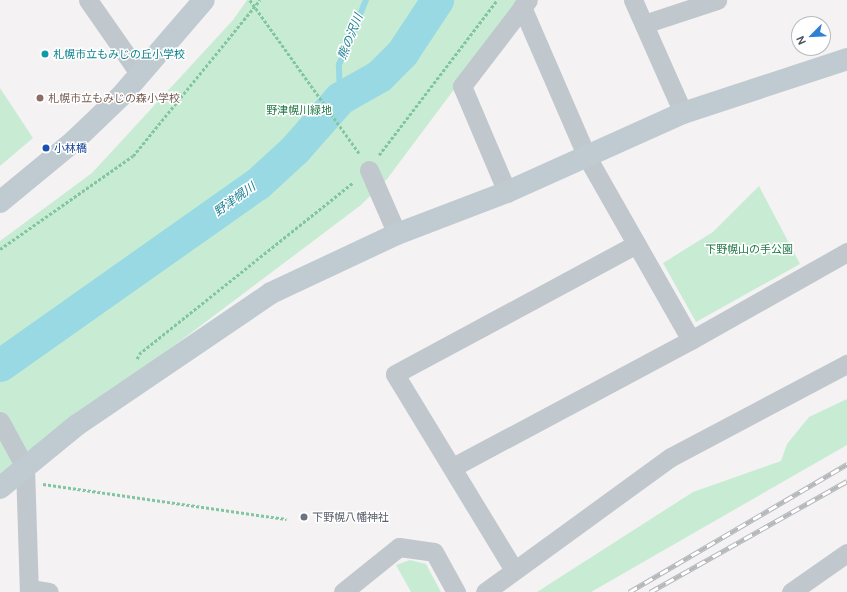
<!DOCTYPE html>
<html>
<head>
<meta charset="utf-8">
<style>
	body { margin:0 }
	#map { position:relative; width:847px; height:592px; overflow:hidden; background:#f4f2f3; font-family:"DM Sans","Noto Sans JP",sans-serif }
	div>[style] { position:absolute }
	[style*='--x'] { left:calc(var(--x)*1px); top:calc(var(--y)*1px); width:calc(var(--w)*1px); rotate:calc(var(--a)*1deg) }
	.green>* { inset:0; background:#c7ecd3 }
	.stream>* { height:5.5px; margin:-2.75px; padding:0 2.75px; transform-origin:2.75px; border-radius:2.75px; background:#99d9e4 }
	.river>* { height:33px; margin:-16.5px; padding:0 16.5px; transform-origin:16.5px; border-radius:16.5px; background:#99d9e4 }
	.path>* { height:2.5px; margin-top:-1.25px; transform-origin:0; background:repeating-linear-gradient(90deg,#82c6a1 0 3px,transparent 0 5px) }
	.street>* { height:19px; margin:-9.5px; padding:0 9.5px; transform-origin:9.5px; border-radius:9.5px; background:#c0c7cd }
	.secondary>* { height:22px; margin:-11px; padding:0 11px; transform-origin:11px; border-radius:11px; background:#c0cad1 }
	.rail>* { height:4.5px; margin-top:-2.25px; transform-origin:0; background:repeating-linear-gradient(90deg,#fff 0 9px,#b5b8bb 0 18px); box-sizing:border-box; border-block:1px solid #b5b8bb }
	.dots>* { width:11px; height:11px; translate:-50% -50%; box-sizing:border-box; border:2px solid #fff; border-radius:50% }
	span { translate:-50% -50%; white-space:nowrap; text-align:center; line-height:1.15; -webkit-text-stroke:3px #fff; paint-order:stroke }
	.culture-label { font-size:11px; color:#0d838f }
	.left { translate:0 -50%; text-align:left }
	.education-label { font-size:11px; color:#785e54 }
	.park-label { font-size:11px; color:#227948 }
	.transit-label { font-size:11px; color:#164399 }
	.worship-label { font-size:11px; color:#5b616d }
	.water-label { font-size:12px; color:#1c8192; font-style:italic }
	.north { position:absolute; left:791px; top:16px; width:40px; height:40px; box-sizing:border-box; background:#fff; border:1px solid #b7bbbf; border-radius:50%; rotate:246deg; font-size:11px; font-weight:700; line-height:16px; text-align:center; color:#4c565e }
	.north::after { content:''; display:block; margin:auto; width:14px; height:18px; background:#2f80d2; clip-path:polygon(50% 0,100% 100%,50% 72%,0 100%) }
</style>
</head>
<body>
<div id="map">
	<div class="green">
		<i style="clip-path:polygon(247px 0,521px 0,387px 179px,361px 205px,0 477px,0 241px,92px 173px,233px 20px)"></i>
		<i style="clip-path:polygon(0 88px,33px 138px,0 166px)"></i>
		<i style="clip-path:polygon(759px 186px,800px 264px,696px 322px,663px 263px,713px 232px)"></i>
		<i style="clip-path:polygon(847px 399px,847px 445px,591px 592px,537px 592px,693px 492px,781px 461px,787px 444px,809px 417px)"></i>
		<i style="clip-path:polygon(410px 560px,426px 564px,441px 592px,411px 592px,396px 565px)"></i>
	</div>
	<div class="stream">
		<i style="--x:340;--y:98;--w:33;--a:-92"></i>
		<i style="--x:339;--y:65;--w:70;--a:-67.4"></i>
	</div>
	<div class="river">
		<i style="--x:0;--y:365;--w:314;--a:-35.2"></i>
		<i style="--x:257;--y:184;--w:52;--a:-42.6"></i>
		<i style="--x:295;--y:149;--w:68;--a:-48.6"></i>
		<i style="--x:340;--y:98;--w:45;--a:-29.4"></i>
		<i style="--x:379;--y:76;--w:33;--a:-45"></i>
		<i style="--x:402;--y:53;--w:64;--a:-56.6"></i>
	</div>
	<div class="path">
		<i style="--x:250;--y:0;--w:189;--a:54.5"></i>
		<i style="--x:379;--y:155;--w:195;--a:-52.7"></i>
		<i style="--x:0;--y:249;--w:162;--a:-35"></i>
		<i style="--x:133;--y:156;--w:201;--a:-50.9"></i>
		<i style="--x:137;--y:359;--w:5;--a:-68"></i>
		<i style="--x:139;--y:354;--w:275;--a:-38.7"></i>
		<i style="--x:43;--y:484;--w:246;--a:8.2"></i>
	</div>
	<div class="street">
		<i style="--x:88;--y:0;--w:89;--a:55.1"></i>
		<i style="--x:633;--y:0;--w:124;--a:66.1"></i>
		<i style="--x:522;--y:7;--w:163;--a:66.6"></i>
		<i style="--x:587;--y:157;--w:210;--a:60.4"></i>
		<i style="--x:644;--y:24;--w:77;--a:-18.2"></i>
		<i style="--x:369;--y:170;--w:70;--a:66.4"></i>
		<i style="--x:507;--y:192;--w:115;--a:-113"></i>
		<i style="--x:462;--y:86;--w:108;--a:-52.5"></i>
		<i style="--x:0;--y:421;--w:52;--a:61.5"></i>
		<i style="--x:25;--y:467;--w:125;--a:88.2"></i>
		<i style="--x:453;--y:467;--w:270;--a:-28.1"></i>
		<i style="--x:691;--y:340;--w:179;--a:-29.4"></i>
		<i style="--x:514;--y:570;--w:229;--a:-121.3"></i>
		<i style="--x:395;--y:374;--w:274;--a:-28.3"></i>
		<i style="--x:30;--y:589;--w:19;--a:9"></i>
		<i style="--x:343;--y:592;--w:72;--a:-38.8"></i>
		<i style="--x:399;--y:547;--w:35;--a:8"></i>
		<i style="--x:434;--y:552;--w:46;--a:61.2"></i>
		<i style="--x:485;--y:592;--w:230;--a:-36"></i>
		<i style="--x:671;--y:457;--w:199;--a:-27.9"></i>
		<i style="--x:791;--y:592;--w:68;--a:-34.9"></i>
	</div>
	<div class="secondary">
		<i style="--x:0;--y:202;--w:96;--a:-39.5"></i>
		<i style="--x:74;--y:141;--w:66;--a:-43.8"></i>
		<i style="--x:122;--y:95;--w:125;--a:-49.2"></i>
		<i style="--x:0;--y:488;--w:99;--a:-39.3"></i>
		<i style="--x:77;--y:425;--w:235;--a:-34.2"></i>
		<i style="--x:271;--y:293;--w:139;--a:-25.1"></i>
		<i style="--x:397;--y:234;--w:118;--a:-20.9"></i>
		<i style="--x:507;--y:192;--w:193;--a:-24.2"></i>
		<i style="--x:683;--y:113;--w:173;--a:-18.2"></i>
	</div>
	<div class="rail">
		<i style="--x:629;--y:592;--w:253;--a:-30.4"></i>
		<i style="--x:650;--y:592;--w:226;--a:-29.4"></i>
	</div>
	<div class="dots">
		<i style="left:45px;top:54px;background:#0f9aa8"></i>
		<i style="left:40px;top:98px;background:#8d6e63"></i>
		<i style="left:46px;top:148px;background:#1a4fb4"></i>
		<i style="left:304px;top:517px;background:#6b7280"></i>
	</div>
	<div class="culture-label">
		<span class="left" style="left:53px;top:54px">札幌市立もみじの丘小学校</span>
	</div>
	<div class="education-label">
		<span class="left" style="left:48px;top:98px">札幌市立もみじの森小学校</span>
	</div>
	<div class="park-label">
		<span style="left:299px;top:110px">野津幌川緑地</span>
		<span style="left:749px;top:249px">下野幌山の手公園</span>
	</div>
	<div class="transit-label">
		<span class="left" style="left:54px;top:148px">小林橋</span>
	</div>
	<div class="worship-label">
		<span class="left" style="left:312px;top:517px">下野幌八幡神社</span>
	</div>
	<div class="water-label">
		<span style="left:351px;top:37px;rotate:-68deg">熊の沢川</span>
		<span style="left:235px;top:200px;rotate:-36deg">野津幌川</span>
	</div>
	<div class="north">N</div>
</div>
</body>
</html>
